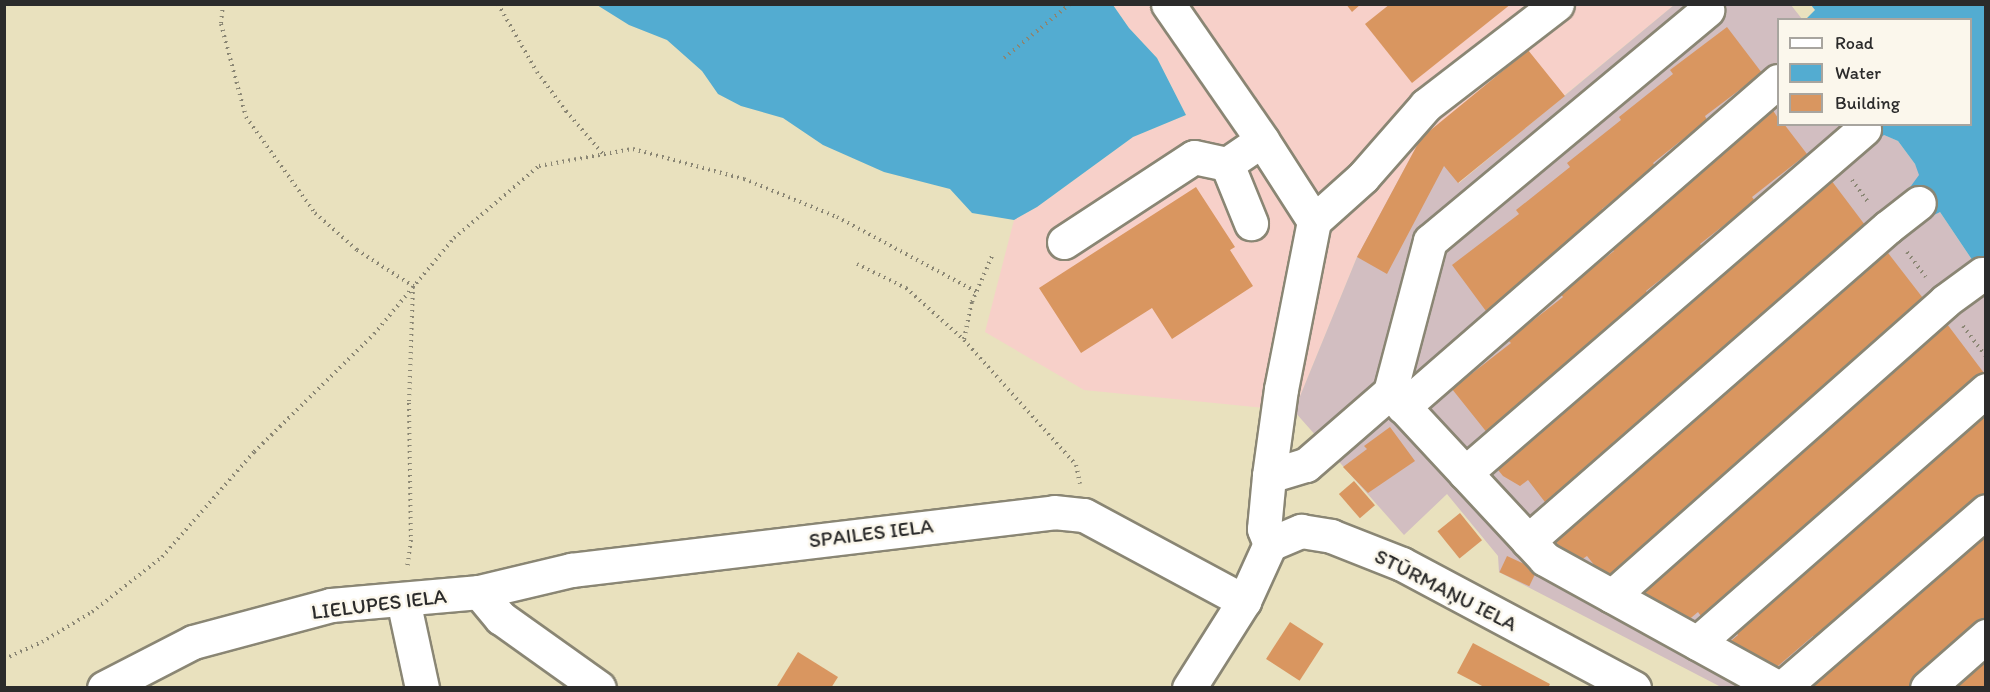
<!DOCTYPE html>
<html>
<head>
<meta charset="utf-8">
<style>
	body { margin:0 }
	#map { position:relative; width:1990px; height:692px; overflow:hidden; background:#e9e1be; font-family:Itim,sans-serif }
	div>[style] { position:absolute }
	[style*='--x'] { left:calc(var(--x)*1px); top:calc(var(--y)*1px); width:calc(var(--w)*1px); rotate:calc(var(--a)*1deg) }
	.built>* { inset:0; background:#f7d0c9 }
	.industrial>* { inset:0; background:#d2bec1 }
	.water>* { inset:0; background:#53acd1 }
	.building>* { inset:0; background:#d99660; transform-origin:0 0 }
	.path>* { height:4px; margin-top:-2px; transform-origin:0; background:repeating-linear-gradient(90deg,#8a8674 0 1.5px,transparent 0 6px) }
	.roads { filter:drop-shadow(2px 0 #8a8674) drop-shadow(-2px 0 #8a8674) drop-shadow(0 2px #8a8674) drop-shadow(0 -2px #8a8674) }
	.minor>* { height:33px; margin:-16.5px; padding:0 16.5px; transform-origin:16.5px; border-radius:16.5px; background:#fff }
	span { translate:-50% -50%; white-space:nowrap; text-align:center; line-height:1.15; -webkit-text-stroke:5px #fbf7ec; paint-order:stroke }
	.street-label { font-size:21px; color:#2b2b2b }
	.frame { position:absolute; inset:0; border:6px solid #2b2b2b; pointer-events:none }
	.legend { position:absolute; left:1777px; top:18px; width:195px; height:108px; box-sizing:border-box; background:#fbf7ec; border:2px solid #a8a59f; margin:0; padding:8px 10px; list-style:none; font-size:18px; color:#2b2b2b }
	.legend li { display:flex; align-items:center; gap:12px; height:30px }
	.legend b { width:30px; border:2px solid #a8a59f }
</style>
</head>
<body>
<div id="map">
	<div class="built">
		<i style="clip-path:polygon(1113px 5px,1674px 5px,1458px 183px,1357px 257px,1294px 411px,1084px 390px,985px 332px,1014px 220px,1037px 207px,1133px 137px,1186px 115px,1157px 58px,1129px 28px)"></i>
	</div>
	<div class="industrial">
		<i style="clip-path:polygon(1674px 5px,1791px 5px,1802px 19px,1778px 20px,1778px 124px,1861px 125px,1898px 141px,1915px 164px,1940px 212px,1985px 279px,1985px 687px,1721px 687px,1499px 572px,1498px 556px,1447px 494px,1404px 535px,1294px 411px,1357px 257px,1421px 138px,1459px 183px)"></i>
	</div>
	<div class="water">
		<i style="clip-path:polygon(597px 5px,1113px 5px,1129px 28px,1157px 58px,1186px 115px,1133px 137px,1037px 207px,1014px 220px,972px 213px,950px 189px,884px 172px,823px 145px,783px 118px,741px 106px,718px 94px,702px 71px,667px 40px,629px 25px)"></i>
		<i style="clip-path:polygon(1811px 5px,1985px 5px,1985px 279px,1940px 212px,1930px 217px,1908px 190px,1919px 175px,1915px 164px,1898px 141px,1884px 135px,1872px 144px,1861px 125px,1970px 124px,1970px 20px,1805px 20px,1815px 10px)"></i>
	</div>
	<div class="building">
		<i style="clip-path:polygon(1346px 4px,1361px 4px,1352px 12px)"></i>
		<i style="clip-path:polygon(1390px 4px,1511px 4px,1412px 83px,1365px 24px)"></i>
		<i style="clip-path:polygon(1727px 27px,1762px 73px,1705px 116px,1707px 120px,1653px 163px,1656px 167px,1602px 209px,1605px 213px,1550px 256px,1553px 259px,1486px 311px,1452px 265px,1519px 214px,1516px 210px,1570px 167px,1567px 163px,1621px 120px,1619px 117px,1673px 74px,1670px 70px)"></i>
		<i style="clip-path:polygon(1528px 50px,1565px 96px,1458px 183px,1444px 166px,1387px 274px,1357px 257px,1421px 138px)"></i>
		<i style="clip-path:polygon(1772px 109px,1778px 118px,1778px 124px,1784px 124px,1807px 154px,1752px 197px,1755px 201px,1700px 244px,1702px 247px,1646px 291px,1649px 295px,1595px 337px,1598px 341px,1488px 434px,1452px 389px,1511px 343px,1508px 340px,1563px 297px,1560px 293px,1614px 251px,1611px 247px,1668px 203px,1665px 199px,1719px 156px,1717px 152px)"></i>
		<i style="clip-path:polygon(1828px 176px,1868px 229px,1548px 506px,1528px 480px,1520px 486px,1503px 476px,1494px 465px)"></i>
		<i style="clip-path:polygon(1196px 187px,1235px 247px,1230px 250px,1253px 286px,1172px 339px,1152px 308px,1081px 353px,1039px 288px)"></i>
		<i style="clip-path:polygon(1885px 249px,1926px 302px,1607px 581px,1587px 556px,1575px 564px,1553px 539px)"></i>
		<i style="clip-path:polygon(1944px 320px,1984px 373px,1703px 619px,1698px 612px,1680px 627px,1657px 613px,1637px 589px)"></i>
		<i style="clip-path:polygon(1986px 404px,1986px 495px,1817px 642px,1813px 636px,1771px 672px,1755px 655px,1743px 665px,1726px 645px,1738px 635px,1733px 628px)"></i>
		<i style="clip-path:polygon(1390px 427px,1415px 461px,1368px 493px,1343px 467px,1367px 449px,1364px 446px)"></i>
		<i style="left:1354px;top:481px;width:32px;height:20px;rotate:49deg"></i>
		<i style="left:1460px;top:513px;width:35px;height:29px;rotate:51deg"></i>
		<i style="clip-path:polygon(1986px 531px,1986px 622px,1910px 688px,1807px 688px)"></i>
		<i style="left:1507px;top:556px;width:33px;height:18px;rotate:25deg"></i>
		<i style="left:1290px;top:622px;width:40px;height:44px;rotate:33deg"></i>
		<i style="clip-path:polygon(1473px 643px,1550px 684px,1548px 688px,1486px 688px,1457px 673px)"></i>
		<i style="clip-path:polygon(798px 652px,838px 677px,831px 688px,777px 686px)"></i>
		<i style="clip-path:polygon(1986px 655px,1986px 688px,1949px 688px)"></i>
	</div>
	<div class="path">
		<i style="--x:223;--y:4;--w:20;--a:96"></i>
		<i style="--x:221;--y:24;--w:96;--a:75"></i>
		<i style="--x:246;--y:117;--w:118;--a:54.3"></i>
		<i style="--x:315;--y:213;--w:56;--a:41.4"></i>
		<i style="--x:357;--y:250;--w:67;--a:32.7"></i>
		<i style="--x:413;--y:286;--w:117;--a:92"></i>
		<i style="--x:409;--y:403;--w:137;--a:89.2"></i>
		<i style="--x:411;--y:540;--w:27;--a:98"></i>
		<i style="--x:498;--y:4;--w:78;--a:60.2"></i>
		<i style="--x:537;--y:72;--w:49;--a:53.4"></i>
		<i style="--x:566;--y:111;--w:57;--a:49.3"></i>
		<i style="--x:1004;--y:58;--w:85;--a:-39.3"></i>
		<i style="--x:1852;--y:180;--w:29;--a:54"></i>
		<i style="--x:1907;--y:252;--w:31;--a:53"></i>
		<i style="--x:857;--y:264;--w:55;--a:26.1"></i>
		<i style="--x:906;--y:288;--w:78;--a:41.9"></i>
		<i style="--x:964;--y:340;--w:168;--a:48.1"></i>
		<i style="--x:1076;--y:465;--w:19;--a:78"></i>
		<i style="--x:1963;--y:326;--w:39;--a:53"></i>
		<i style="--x:964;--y:339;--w:38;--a:-78"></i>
		<i style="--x:972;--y:302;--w:50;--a:-66.5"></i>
		<i style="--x:4;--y:659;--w:42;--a:-24.1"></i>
		<i style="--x:42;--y:642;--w:58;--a:-31"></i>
		<i style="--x:92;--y:612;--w:89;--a:-38.2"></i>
		<i style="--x:162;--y:557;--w:140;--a:-48.8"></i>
		<i style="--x:254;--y:452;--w:168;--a:-44.5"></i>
		<i style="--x:374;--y:334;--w:125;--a:-50.2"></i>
		<i style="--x:454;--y:238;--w:111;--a:-40.3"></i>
		<i style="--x:539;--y:166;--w:96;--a:-10.3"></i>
		<i style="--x:633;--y:149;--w:115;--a:15.1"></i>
		<i style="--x:744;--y:179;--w:100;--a:22.2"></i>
		<i style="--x:837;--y:217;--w:159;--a:28.2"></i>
	</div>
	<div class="roads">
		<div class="minor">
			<i style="--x:1168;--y:4;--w:165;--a:55.3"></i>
			<i style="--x:1262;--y:140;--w:96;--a:57.3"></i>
			<i style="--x:1314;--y:221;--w:171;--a:101.1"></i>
			<i style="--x:1281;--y:389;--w:88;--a:97.9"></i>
			<i style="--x:1269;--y:476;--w:53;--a:95.4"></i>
			<i style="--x:1264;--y:529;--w:16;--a:68"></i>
			<i style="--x:1227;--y:164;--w:64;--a:67.9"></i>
			<i style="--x:1314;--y:221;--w:66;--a:-41.9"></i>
			<i style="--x:1363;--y:177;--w:96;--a:-48.8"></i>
			<i style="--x:1426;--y:105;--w:165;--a:-37.6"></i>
			<i style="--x:1064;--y:242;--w:155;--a:-33.2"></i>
			<i style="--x:1194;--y:157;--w:34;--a:12"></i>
			<i style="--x:1227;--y:164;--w:42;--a:-34.4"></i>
			<i style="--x:1390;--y:392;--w:156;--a:-75.2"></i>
			<i style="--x:1430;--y:241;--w:361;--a:-39.8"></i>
			<i style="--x:1403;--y:407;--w:497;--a:-41"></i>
			<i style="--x:1465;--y:473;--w:527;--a:-40.77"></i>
			<i style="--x:1269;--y:476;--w:39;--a:-17"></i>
			<i style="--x:1306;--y:465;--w:111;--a:-41"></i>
			<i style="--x:1390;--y:392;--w:228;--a:47.1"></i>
			<i style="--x:1545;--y:559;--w:267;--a:28.9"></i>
			<i style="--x:1528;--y:541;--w:478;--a:-41.1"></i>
			<i style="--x:1888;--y:227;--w:39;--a:-38"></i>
			<i style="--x:479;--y:592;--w:95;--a:-13.4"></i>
			<i style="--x:571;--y:570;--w:486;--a:-6.8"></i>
			<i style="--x:1054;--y:512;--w:30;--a:6"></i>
			<i style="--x:1084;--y:515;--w:182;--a:28.3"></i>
			<i style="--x:1612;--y:596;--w:445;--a:-41.5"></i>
			<i style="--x:1945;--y:301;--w:46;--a:-36.1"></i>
			<i style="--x:403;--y:600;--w:90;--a:77.8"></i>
			<i style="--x:1697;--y:643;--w:384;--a:-41.2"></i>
			<i style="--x:104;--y:688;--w:100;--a:-27.3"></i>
			<i style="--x:193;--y:642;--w:143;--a:-15"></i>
			<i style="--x:331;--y:605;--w:149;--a:-5"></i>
			<i style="--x:479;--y:592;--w:34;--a:50"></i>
			<i style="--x:501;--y:618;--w:120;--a:35.5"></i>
			<i style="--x:1189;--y:688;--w:103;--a:-57.7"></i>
			<i style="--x:1244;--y:601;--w:63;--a:-65.5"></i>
			<i style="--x:1270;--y:544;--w:34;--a:-23"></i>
			<i style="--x:1301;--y:531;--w:30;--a:9"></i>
			<i style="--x:1331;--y:536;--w:76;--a:21.5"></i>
			<i style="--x:1402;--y:564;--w:263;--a:28.1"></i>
			<i style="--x:1782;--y:688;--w:270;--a:-40.9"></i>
			<i style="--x:1927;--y:688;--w:79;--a:-41.4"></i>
		</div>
	</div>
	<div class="street-label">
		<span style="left:871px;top:533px;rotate:-7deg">SPAILES IELA</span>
		<span style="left:1446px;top:590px;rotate:27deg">STŪRMAŅU IELA</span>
		<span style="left:379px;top:604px;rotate:-7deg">LIELUPES IELA</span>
	</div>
	<div class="frame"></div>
	<ul class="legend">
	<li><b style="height:8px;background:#fff"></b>Road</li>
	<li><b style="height:16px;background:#53acd1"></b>Water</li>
	<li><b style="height:16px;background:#d99660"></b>Building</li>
	</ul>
</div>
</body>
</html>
